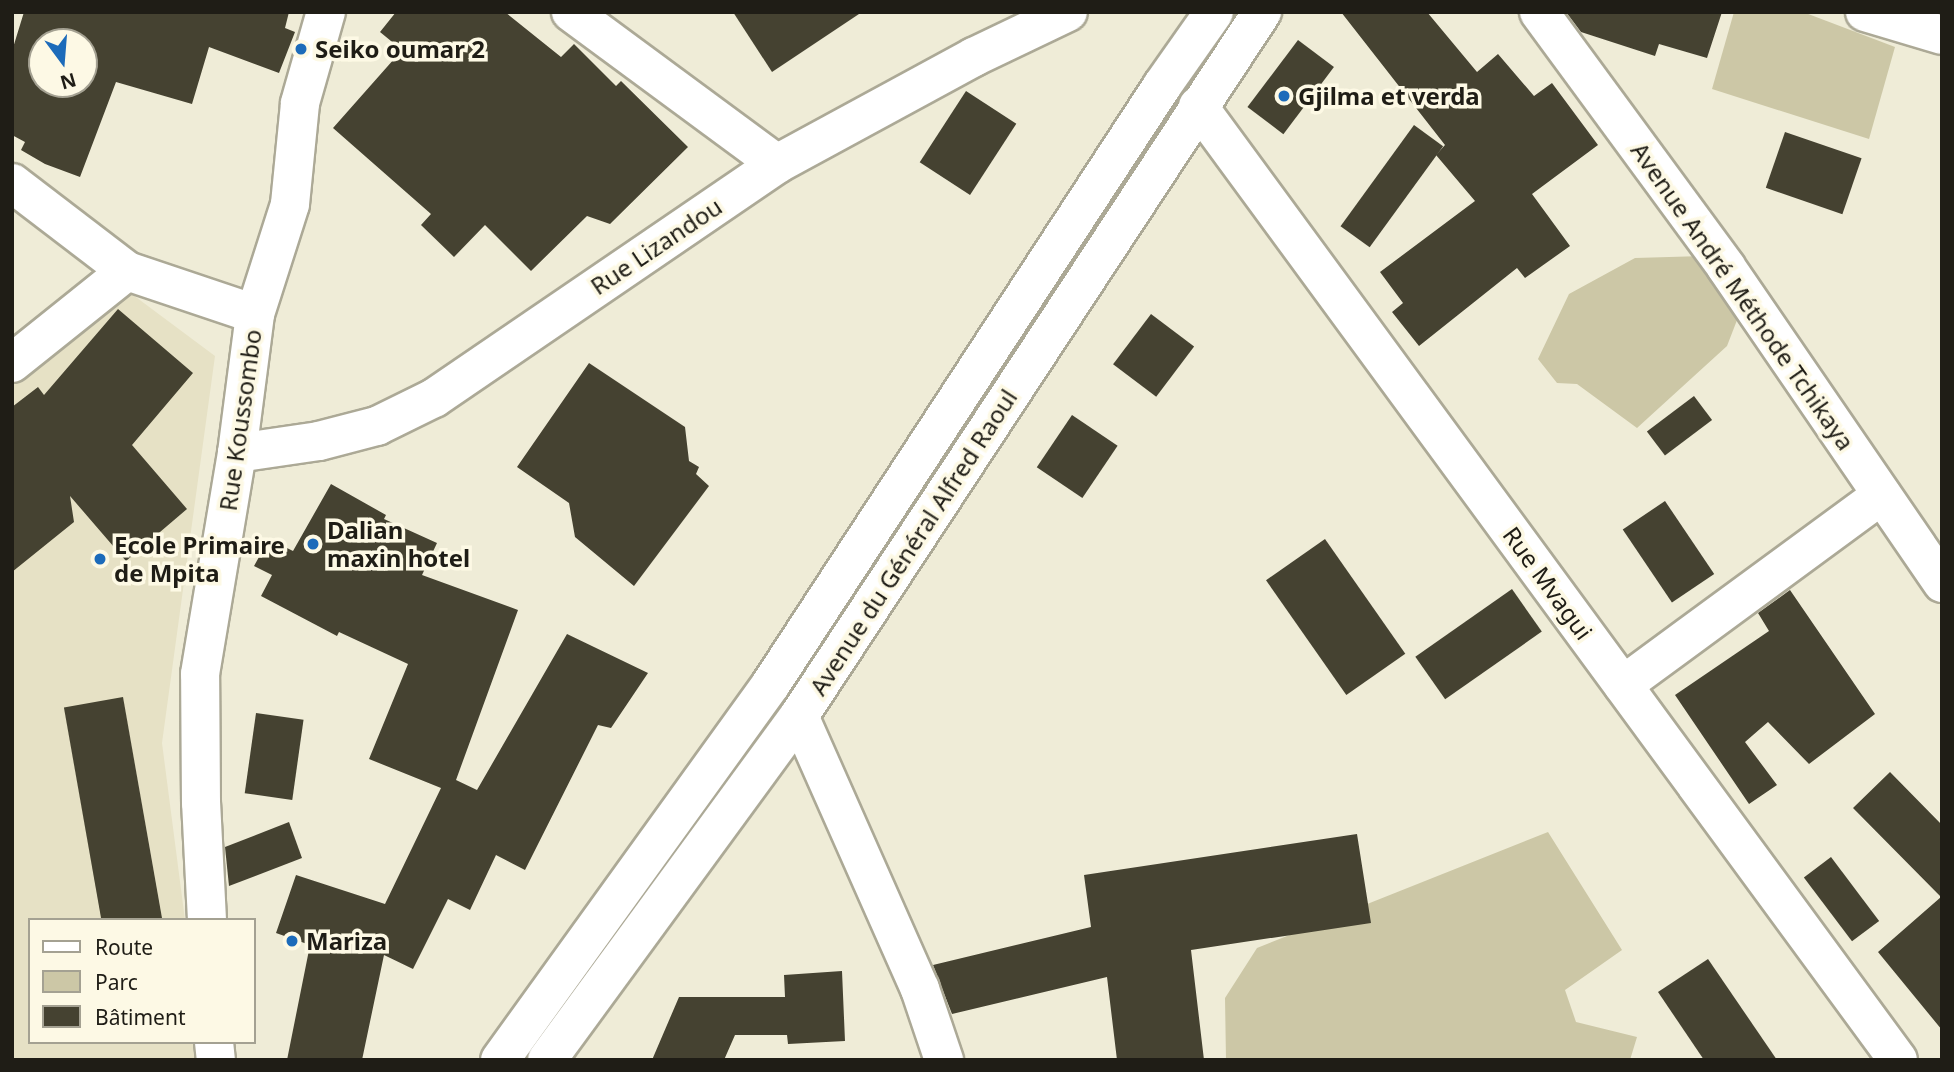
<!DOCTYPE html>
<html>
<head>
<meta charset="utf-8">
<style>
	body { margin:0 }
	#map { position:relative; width:1954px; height:1072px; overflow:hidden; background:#efecd7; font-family:"Noto Sans",sans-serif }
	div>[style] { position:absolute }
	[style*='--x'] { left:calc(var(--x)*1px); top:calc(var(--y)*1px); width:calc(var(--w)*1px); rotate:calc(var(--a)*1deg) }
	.built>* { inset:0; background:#e6e1c5 }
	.green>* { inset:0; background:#ccc7a6 }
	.building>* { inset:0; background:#454231; transform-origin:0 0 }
	.roads { filter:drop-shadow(2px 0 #aca996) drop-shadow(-2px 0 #aca996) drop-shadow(0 2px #aca996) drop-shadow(0 -2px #aca996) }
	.street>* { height:38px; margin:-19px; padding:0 19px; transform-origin:19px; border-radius:19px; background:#fff }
	.secondary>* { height:38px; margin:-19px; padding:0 19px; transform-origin:19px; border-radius:19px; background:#fff }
	.dots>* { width:19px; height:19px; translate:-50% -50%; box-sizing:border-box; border:4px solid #fdf9e5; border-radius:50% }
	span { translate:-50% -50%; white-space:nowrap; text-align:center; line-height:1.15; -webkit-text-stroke:7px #fdf9e5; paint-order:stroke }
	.poi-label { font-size:24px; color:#1f1d16; font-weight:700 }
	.left { translate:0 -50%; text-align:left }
	.street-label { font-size:24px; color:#1f1d16 }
	.frame { position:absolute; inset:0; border:14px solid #1f1d16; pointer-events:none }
	.legend { position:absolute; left:28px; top:918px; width:228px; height:126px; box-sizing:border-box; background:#fdf9e5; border:2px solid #a4a192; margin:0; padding:9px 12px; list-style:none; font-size:21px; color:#1f1d16 }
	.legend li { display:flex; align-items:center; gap:14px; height:35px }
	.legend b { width:35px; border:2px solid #a4a192 }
	.north { position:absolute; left:28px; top:28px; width:70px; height:70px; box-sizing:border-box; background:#fdf9e5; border:2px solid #a4a192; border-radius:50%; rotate:164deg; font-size:19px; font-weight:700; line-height:28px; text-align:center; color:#1f1d16 }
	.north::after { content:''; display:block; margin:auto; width:24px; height:32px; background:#1c6bba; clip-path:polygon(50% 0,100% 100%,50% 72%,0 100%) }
</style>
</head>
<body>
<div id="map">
	<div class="built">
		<i style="clip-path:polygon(117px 283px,215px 356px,162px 743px,185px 920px,30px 920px,30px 1042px,202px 1042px,204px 1060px,12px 1060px,12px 375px)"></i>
	</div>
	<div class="green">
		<i style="clip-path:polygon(1734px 12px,1803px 12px,1895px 47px,1869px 139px,1712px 89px)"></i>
		<i style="clip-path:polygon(1703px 256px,1739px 315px,1727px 346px,1637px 428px,1577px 384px,1557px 383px,1538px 359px,1569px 294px,1635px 258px)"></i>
		<i style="clip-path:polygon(1548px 832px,1622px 950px,1565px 990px,1576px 1022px,1637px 1037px,1630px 1060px,1226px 1060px,1225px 998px,1257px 948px)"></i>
	</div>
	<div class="building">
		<i style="clip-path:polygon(evenodd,24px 12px,289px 12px,285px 28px,295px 32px,279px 73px,209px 47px,192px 104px,116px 82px,80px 177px,45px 164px,21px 150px,25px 142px,12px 135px,12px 51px,24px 12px,42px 42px,84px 42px,84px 84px,42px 84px,42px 42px)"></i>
		<i style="clip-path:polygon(396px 12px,505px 12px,561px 57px,574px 44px,616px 86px,621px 81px,688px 147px,610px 224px,587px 216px,531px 271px,485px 225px,454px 257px,421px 225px,431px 214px,333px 128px,402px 50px,380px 32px)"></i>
		<i style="clip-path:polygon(733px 12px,862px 12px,772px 72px)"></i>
		<i style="clip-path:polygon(1341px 12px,1427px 12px,1477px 72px,1498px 54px,1534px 96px,1552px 83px,1598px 145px,1532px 194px,1570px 246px,1525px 278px,1517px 268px,1419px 346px,1392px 312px,1403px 303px,1380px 272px,1475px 201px,1436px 155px,1445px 145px)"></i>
		<i style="clip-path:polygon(1566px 12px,1722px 12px,1707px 58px,1659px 44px,1655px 56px,1581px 32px)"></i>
		<i style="left:1298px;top:40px;width:45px;height:84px;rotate:37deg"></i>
		<i style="left:966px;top:91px;width:60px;height:85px;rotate:33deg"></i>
		<i style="left:1414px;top:125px;width:36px;height:125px;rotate:36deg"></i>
		<i style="left:1785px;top:132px;width:81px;height:59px;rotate:19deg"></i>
		<i style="clip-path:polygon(118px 309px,193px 373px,132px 445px,187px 509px,126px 561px,70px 496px,74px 522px,12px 572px,12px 407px,38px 387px,44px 395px)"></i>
		<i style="left:1151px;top:314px;width:54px;height:63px;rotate:37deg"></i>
		<i style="clip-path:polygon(589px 363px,685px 427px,689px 461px,699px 467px,696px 474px,709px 486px,634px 586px,575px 537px,569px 503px,517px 467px)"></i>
		<i style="left:1694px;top:396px;width:30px;height:59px;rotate:53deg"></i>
		<i style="left:1072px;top:415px;width:55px;height:63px;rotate:34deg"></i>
		<i style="clip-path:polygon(331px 484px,386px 515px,384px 519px,437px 543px,422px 575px,518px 610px,456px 780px,477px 790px,567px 634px,648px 673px,611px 728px,598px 725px,525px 870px,496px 855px,470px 910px,448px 899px,413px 969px,384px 955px,362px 1060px,287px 1060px,310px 945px,276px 933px,296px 875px,385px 904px,441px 788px,369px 759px,408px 664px,339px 632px,337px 636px,261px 596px,272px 575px,254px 566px,269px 539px,293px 551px)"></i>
		<i style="left:1665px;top:501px;width:88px;height:51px;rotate:56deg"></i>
		<i style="left:1325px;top:539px;width:140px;height:72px;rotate:55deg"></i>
		<i style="left:1512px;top:589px;width:52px;height:118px;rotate:55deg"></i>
		<i style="clip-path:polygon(1790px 590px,1875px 714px,1809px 764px,1768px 722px,1745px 742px,1777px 785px,1749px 804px,1675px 695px,1769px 631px,1758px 613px)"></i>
		<i style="left:123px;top:697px;width:226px;height:60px;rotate:80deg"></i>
		<i style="left:256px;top:713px;width:48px;height:81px;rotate:8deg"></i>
		<i style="clip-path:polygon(1890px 772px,1942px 825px,1942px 1030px,1878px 952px,1941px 897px,1853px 808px)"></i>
		<i style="clip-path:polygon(289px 822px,302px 858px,229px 886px,225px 847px)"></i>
		<i style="clip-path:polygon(1357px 834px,1371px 923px,1191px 950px,1204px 1060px,1117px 1060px,1107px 977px,952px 1014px,933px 965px,1091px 927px,1084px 875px)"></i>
		<i style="left:1831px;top:857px;width:80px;height:34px;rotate:53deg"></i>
		<i style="clip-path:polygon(1708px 959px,1777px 1060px,1704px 1060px,1658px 992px)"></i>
		<i style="clip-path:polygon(842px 971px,845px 1041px,788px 1044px,787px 1035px,735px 1035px,724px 1060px,652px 1060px,679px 997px,785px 997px,784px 975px)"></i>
	</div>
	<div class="roads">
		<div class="street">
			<i style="--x:571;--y:12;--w:256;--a:36.4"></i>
			<i style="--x:1539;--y:12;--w:316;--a:53.7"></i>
			<i style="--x:1726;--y:267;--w:383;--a:55.6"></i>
			<i style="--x:1865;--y:12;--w:80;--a:16.6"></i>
			<i style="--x:1198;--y:106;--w:1183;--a:53.73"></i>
			<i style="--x:12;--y:183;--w:145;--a:37.4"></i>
			<i style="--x:127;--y:271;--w:135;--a:18.6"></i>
			<i style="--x:12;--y:363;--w:147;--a:-38.7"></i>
			<i style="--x:237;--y:453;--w:83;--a:-8.3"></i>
			<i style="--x:319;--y:441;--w:60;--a:-14.5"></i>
			<i style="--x:377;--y:426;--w:64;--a:-26.2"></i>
			<i style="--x:434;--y:398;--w:415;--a:-34.3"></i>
			<i style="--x:777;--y:164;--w:224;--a:-28.5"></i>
			<i style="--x:974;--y:57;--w:104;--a:-25.6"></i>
			<i style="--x:1623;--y:685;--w:321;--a:-36.3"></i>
			<i style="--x:799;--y:716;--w:299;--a:66.1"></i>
			<i style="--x:920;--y:989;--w:75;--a:71.3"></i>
			<i style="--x:207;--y:920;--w:117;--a:-92.9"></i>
			<i style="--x:201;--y:803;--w:129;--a:-90.4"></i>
			<i style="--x:200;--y:674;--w:224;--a:-80.5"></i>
			<i style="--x:237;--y:453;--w:140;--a:-82.6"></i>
			<i style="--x:255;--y:314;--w:115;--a:-72.3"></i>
			<i style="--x:290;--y:204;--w:101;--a:-84.3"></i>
			<i style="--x:300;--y:103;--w:95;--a:-74.1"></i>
			<i style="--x:214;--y:1042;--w:18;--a:84"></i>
		</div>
		<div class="secondary">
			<i style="--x:500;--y:1060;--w:463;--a:-54.2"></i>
			<i style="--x:771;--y:684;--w:714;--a:-56.82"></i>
			<i style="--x:1162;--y:86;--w:90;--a:-54.9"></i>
			<i style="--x:547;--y:1060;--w:426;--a:-53.8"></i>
			<i style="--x:799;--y:716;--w:843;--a:-56.67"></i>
		</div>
	</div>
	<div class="dots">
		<i style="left:301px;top:49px;background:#1c6bba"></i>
		<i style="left:1284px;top:96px;background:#1c6bba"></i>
		<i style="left:313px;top:544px;background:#1c6bba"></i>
		<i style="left:100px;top:559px;background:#1c6bba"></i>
		<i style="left:292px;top:941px;background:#1c6bba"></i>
	</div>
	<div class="poi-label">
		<span class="left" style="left:315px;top:49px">Seiko oumar 2</span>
		<span class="left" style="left:1298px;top:96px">Gjilma et verda</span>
		<span class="left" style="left:327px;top:544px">Dalian<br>maxin hotel</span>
		<span class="left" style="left:114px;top:559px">Ecole Primaire<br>de Mpita</span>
		<span class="left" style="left:306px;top:941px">Mariza</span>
	</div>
	<div class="street-label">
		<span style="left:656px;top:246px;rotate:-34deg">Rue Lizandou</span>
		<span style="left:1743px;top:296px;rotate:55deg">Avenue André Méthode Tchikaya</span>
		<span style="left:240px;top:420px;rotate:-82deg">Rue Koussombo</span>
		<span style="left:913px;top:542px;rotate:-57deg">Avenue du Général Alfred Raoul</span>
		<span style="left:1548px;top:583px;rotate:54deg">Rue Mvagui</span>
	</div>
	<div class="frame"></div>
	<ul class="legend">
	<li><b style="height:9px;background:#fff"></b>Route</li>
	<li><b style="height:19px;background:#ccc7a6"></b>Parc</li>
	<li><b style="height:19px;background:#454231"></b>Bâtiment</li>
	</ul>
	<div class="north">N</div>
</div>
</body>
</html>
